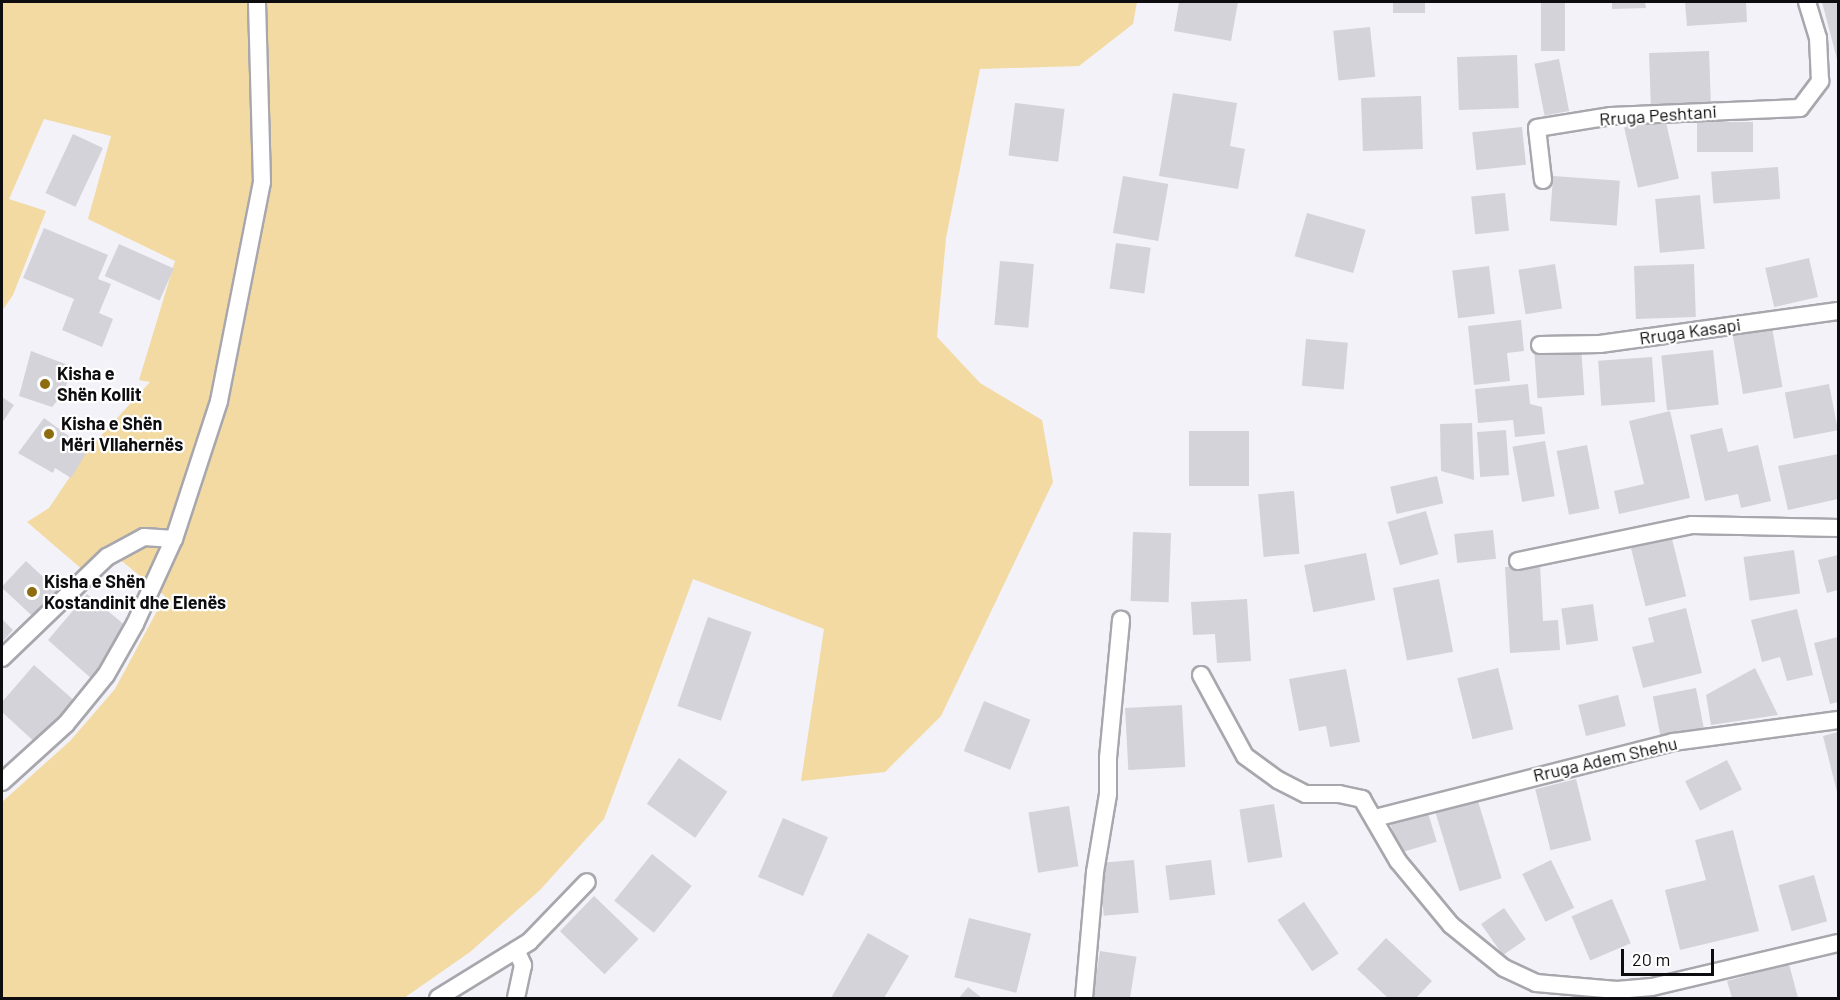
<!DOCTYPE html>
<html>
<head>
<meta charset="utf-8">
<style>
	body { margin:0 }
	#map { position:relative; width:1840px; height:1000px; overflow:hidden; background:#f3f2f8; font-family:Barlow,sans-serif }
	div>[style] { position:absolute }
	[style*='--x'] { left:calc(var(--x)*1px); top:calc(var(--y)*1px); width:calc(var(--w)*1px); rotate:calc(var(--a)*1deg) }
	.green>* { inset:0; background:#f2daa2 }
	.building>* { inset:0; background:#d4d3d9; transform-origin:0 0 }
	.roads { filter:drop-shadow(2px 0 #a8a7ad) drop-shadow(-2px 0 #a8a7ad) drop-shadow(0 2px #a8a7ad) drop-shadow(0 -2px #a8a7ad) }
	.lane>* { height:16px; margin:-8px; padding:0 8px; transform-origin:8px; border-radius:8px; background:#fff }
	.dots>* { width:16px; height:16px; translate:-50% -50%; box-sizing:border-box; border:3px solid #fff; border-radius:50% }
	span { translate:-50% -50%; white-space:nowrap; text-align:center; line-height:1.15; -webkit-text-stroke:4.5px #fff; paint-order:stroke }
	.street-label { font-size:18px; color:#0d0d0f }
	.poi-label { font-size:18px; color:#0d0d0f; font-weight:700 }
	.left { translate:0 -50%; text-align:left }
	.frame { position:absolute; inset:0; border:3px solid #0d0d0f; pointer-events:none }
	.scale { position:absolute; left:1621px; top:949px; width:93px; height:27px; box-sizing:border-box; border:3px solid #0d0d0f; border-top:0; padding-left:8px; font-size:18px; line-height:21px; white-space:nowrap; color:#0d0d0f; -webkit-text-stroke:4px #fff; paint-order:stroke }
</style>
</head>
<body>
<div id="map">
	<div class="green">
		<i style="clip-path:polygon(2px 2px,1137px 2px,1133px 24px,1079px 66px,980px 69px,946px 238px,937px 337px,980px 383px,1042px 420px,1053px 482px,941px 716px,885px 772px,801px 781px,824px 629px,693px 579px,604px 819px,540px 890px,470px 952px,404px 998px,2px 998px,2px 802px,70px 741px,115px 689px,165px 596px,113px 554px,91px 577px,27px 522px,49px 508px,88px 450px,150px 382px,139px 380px,175px 261px,88px 219px,111px 136px,44px 119px,9px 199px,46px 211px,13px 295px,2px 311px)"></i>
	</div>
	<div class="building">
		<i style="clip-path:polygon(1179px 2px,1238px 2px,1231px 41px,1174px 31px)"></i>
		<i style="left:1393px;top:2px;width:32px;height:11px"></i>
		<i style="left:1541px;top:2px;width:24px;height:49px"></i>
		<i style="clip-path:polygon(1612px 2px,1645px 2px,1646px 8px,1612px 9px)"></i>
		<i style="clip-path:polygon(1685px 2px,1746px 2px,1747px 22px,1687px 26px)"></i>
		<i style="clip-path:polygon(1822px 2px,1838px 2px,1838px 63px)"></i>
		<i style="left:1370px;top:27px;width:50px;height:37px;rotate:84deg"></i>
		<i style="left:1709px;top:51px;width:52px;height:60px;rotate:88deg"></i>
		<i style="left:1517px;top:55px;width:53px;height:60px;rotate:88deg"></i>
		<i style="left:1559px;top:59px;width:53px;height:25px;rotate:79deg"></i>
		<i style="clip-path:polygon(1173px 93px,1237px 103px,1230px 146px,1245px 149px,1238px 189px,1159px 176px)"></i>
		<i style="left:1421px;top:96px;width:53px;height:60px;rotate:88deg"></i>
		<i style="left:1015px;top:103px;width:50px;height:53px;rotate:7deg"></i>
		<i style="left:1665px;top:118px;width:62px;height:42px;rotate:77deg"></i>
		<i style="left:1753px;top:122px;width:30px;height:56px;rotate:90deg"></i>
		<i style="left:1522px;top:127px;width:38px;height:50px;rotate:84deg"></i>
		<i style="left:73px;top:134px;width:33px;height:65px;rotate:25deg"></i>
		<i style="left:1778px;top:167px;width:32px;height:67px;rotate:86deg"></i>
		<i style="left:1123px;top:176px;width:46px;height:58px;rotate:10deg"></i>
		<i style="left:1553px;top:176px;width:67px;height:45px;rotate:4deg"></i>
		<i style="left:1505px;top:193px;width:38px;height:34px;rotate:84deg"></i>
		<i style="left:1700px;top:195px;width:54px;height:45px;rotate:85deg"></i>
		<i style="left:1307px;top:213px;width:61px;height:45px;rotate:16deg"></i>
		<i style="clip-path:polygon(44px 228px,108px 255px,98px 279px,111px 284px,99px 313px,113px 319px,102px 347px,62px 330px,74px 299px,23px 278px)"></i>
		<i style="left:1116px;top:243px;width:35px;height:46px;rotate:8deg"></i>
		<i style="left:119px;top:244px;width:60px;height:35px;rotate:24deg"></i>
		<i style="left:1809px;top:258px;width:40px;height:45px;rotate:77deg"></i>
		<i style="left:1000px;top:261px;width:34px;height:64px;rotate:5deg"></i>
		<i style="left:1555px;top:264px;width:45px;height:37px;rotate:81deg"></i>
		<i style="left:1694px;top:264px;width:53px;height:60px;rotate:88deg"></i>
		<i style="left:1489px;top:266px;width:48px;height:37px;rotate:83deg"></i>
		<i style="clip-path:polygon(1521px 320px,1524px 351px,1507px 353px,1510px 381px,1474px 385px,1468px 326px)"></i>
		<i style="left:1771px;top:322px;width:66px;height:40px;rotate:80deg"></i>
		<i style="left:1306px;top:339px;width:42px;height:47px;rotate:5deg"></i>
		<i style="left:1581px;top:346px;width:49px;height:47px;rotate:86deg"></i>
		<i style="left:1713px;top:350px;width:55px;height:52px;rotate:84deg"></i>
		<i style="clip-path:polygon(31px 351px,73px 367px,63px 394px,52px 407px,19px 396px)"></i>
		<i style="left:1652px;top:357px;width:45px;height:54px;rotate:86deg"></i>
		<i style="clip-path:polygon(1528px 384px,1530px 404px,1542px 407px,1545px 434px,1515px 437px,1513px 420px,1478px 423px,1475px 389px)"></i>
		<i style="left:1829px;top:384px;width:47px;height:45px;rotate:79deg"></i>
		<i style="clip-path:polygon(2px 397px,14px 405px,2px 423px)"></i>
		<i style="clip-path:polygon(1670px 411px,1690px 498px,1619px 514px,1614px 491px,1644px 484px,1629px 421px)"></i>
		<i style="clip-path:polygon(44px 418px,88px 450px,71px 478px,55px 468px,53px 473px,18px 453px)"></i>
		<i style="clip-path:polygon(1472px 423px,1474px 480px,1441px 471px,1440px 424px)"></i>
		<i style="clip-path:polygon(1722px 428px,1728px 452px,1758px 445px,1771px 501px,1741px 508px,1738px 494px,1705px 501px,1690px 435px)"></i>
		<i style="left:1506px;top:430px;width:45px;height:29px;rotate:86deg"></i>
		<i style="left:1189px;top:431px;width:60px;height:55px"></i>
		<i style="left:1545px;top:441px;width:56px;height:33px;rotate:80deg"></i>
		<i style="left:1587px;top:445px;width:65px;height:31px;rotate:79deg"></i>
		<i style="clip-path:polygon(1838px 454px,1838px 499px,1788px 510px,1778px 466px)"></i>
		<i style="left:1437px;top:476px;width:28px;height:48px;rotate:77deg"></i>
		<i style="left:1294px;top:491px;width:63px;height:36px;rotate:85deg"></i>
		<i style="left:1426px;top:511px;width:45px;height:40px;rotate:74deg"></i>
		<i style="left:1493px;top:530px;width:29px;height:39px;rotate:84deg"></i>
		<i style="left:1133px;top:532px;width:38px;height:69px;rotate:2deg"></i>
		<i style="left:1671px;top:535px;width:63px;height:42px;rotate:76deg"></i>
		<i style="left:1794px;top:550px;width:44px;height:51px;rotate:82deg"></i>
		<i style="left:1366px;top:553px;width:48px;height:63px;rotate:79deg"></i>
		<i style="clip-path:polygon(1838px 555px,1838px 590px,1827px 593px,1818px 560px)"></i>
		<i style="left:26px;top:561px;width:48px;height:36px;rotate:43deg"></i>
		<i style="clip-path:polygon(1540px 565px,1543px 621px,1558px 620px,1560px 650px,1510px 653px,1505px 567px)"></i>
		<i style="left:1439px;top:579px;width:74px;height:47px;rotate:79deg"></i>
		<i style="clip-path:polygon(87px 594px,126px 626px,93px 680px,48px 640px)"></i>
		<i style="clip-path:polygon(1247px 599px,1251px 661px,1217px 663px,1215px 634px,1193px 635px,1191px 602px)"></i>
		<i style="left:1593px;top:604px;width:37px;height:32px;rotate:82deg"></i>
		<i style="clip-path:polygon(1686px 608px,1702px 673px,1643px 688px,1632px 647px,1654px 642px,1648px 618px)"></i>
		<i style="clip-path:polygon(1797px 609px,1813px 675px,1787px 681px,1780px 657px,1762px 662px,1751px 620px)"></i>
		<i style="left:708px;top:617px;width:46px;height:94px;rotate:19deg"></i>
		<i style="clip-path:polygon(2px 619px,13px 630px,2px 642px)"></i>
		<i style="clip-path:polygon(1838px 637px,1838px 702px,1830px 704px,1814px 643px)"></i>
		<i style="clip-path:polygon(34px 665px,77px 703px,39px 746px,2px 712px,2px 702px)"></i>
		<i style="left:1498px;top:668px;width:63px;height:42px;rotate:76deg"></i>
		<i style="clip-path:polygon(1755px 668px,1778px 715px,1711px 725px,1706px 695px)"></i>
		<i style="clip-path:polygon(1346px 669px,1360px 742px,1330px 747px,1326px 726px,1299px 731px,1289px 679px)"></i>
		<i style="left:1696px;top:688px;width:41px;height:44px;rotate:79deg"></i>
		<i style="left:1618px;top:695px;width:32px;height:41px;rotate:76deg"></i>
		<i style="left:984px;top:701px;width:50px;height:54px;rotate:22deg"></i>
		<i style="left:1182px;top:705px;width:62px;height:57px;rotate:87deg"></i>
		<i style="clip-path:polygon(1838px 732px,1838px 796px,1823px 736px)"></i>
		<i style="left:679px;top:758px;width:59px;height:56px;rotate:35deg"></i>
		<i style="left:1727px;top:760px;width:33px;height:47px;rotate:63deg"></i>
		<i style="left:1576px;top:779px;width:63px;height:42px;rotate:76deg"></i>
		<i style="left:1477px;top:798px;width:84px;height:44px;rotate:73deg"></i>
		<i style="left:1274px;top:804px;width:54px;height:35px;rotate:81deg"></i>
		<i style="left:1069px;top:806px;width:61px;height:41px;rotate:81deg"></i>
		<i style="left:1428px;top:813px;width:30px;height:39px;rotate:73deg"></i>
		<i style="left:783px;top:818px;width:49px;height:64px;rotate:23deg"></i>
		<i style="clip-path:polygon(1733px 830px,1759px 931px,1680px 950px,1665px 890px,1706px 880px,1695px 840px)"></i>
		<i style="left:652px;top:854px;width:51px;height:60px;rotate:39deg"></i>
		<i style="left:1134px;top:860px;width:53px;height:35px;rotate:85deg"></i>
		<i style="left:1211px;top:860px;width:35px;height:46px;rotate:83deg"></i>
		<i style="left:1551px;top:860px;width:53px;height:32px;rotate:64deg"></i>
		<i style="left:1814px;top:875px;width:48px;height:37px;rotate:74deg"></i>
		<i style="left:594px;top:896px;width:62px;height:49px;rotate:44deg"></i>
		<i style="left:1612px;top:899px;width:48px;height:44px;rotate:67deg"></i>
		<i style="left:1304px;top:902px;width:62px;height:32px;rotate:56deg"></i>
		<i style="left:1504px;top:908px;width:38px;height:28px;rotate:55deg"></i>
		<i style="left:969px;top:918px;width:64px;height:61px;rotate:14deg"></i>
		<i style="clip-path:polygon(868px 933px,909px 956px,884px 998px,831px 998px)"></i>
		<i style="clip-path:polygon(1386px 938px,1432px 981px,1416px 998px,1388px 998px,1357px 969px)"></i>
		<i style="left:1100px;top:951px;width:37px;height:48px;rotate:9deg"></i>
		<i style="clip-path:polygon(1789px 964px,1798px 998px,1732px 998px,1727px 981px)"></i>
		<i style="clip-path:polygon(968px 987px,982px 998px,959px 998px)"></i>
	</div>
	<div class="roads">
		<div class="lane">
			<i style="--x:1543;--y:180;--w:52;--a:-96.6"></i>
			<i style="--x:1537;--y:128;--w:75;--a:-9.2"></i>
			<i style="--x:1611;--y:116;--w:189;--a:-2.4"></i>
			<i style="--x:1800;--y:108;--w:34;--a:-53"></i>
			<i style="--x:1820;--y:81;--w:43;--a:-92.7"></i>
			<i style="--x:1818;--y:38;--w:38;--a:-107"></i>
			<i style="--x:1540;--y:345;--w:60;--a:-1"></i>
			<i style="--x:1600;--y:344;--w:240;--a:-7.9"></i>
			<i style="--x:1518;--y:561;--w:178;--a:-11.7"></i>
			<i style="--x:1692;--y:525;--w:146;--a:1.2"></i>
			<i style="--x:2;--y:658;--w:146;--a:-43.9"></i>
			<i style="--x:107;--y:557;--w:42;--a:-28.4"></i>
			<i style="--x:144;--y:537;--w:30;--a:4"></i>
			<i style="--x:1201;--y:675;--w:92;--a:61.5"></i>
			<i style="--x:1245;--y:756;--w:41;--a:36"></i>
			<i style="--x:1278;--y:780;--w:31;--a:27"></i>
			<i style="--x:1306;--y:794;--w:33;--a:0"></i>
			<i style="--x:1339;--y:794;--w:24;--a:12"></i>
			<i style="--x:1362;--y:799;--w:72;--a:59.9"></i>
			<i style="--x:1398;--y:861;--w:83;--a:50.4"></i>
			<i style="--x:1451;--y:925;--w:68;--a:39.1"></i>
			<i style="--x:1504;--y:968;--w:35;--a:25"></i>
			<i style="--x:1536;--y:983;--w:81;--a:4.9"></i>
			<i style="--x:1617;--y:990;--w:35;--a:-5"></i>
			<i style="--x:1652;--y:987;--w:191;--a:-13.3"></i>
			<i style="--x:2;--y:782;--w:86;--a:-42.2"></i>
			<i style="--x:66;--y:724;--w:63;--a:-50.8"></i>
			<i style="--x:106;--y:675;--w:59;--a:-60.4"></i>
			<i style="--x:135;--y:624;--w:94;--a:-65.4"></i>
			<i style="--x:174;--y:539;--w:145;--a:-71.9"></i>
			<i style="--x:219;--y:401;--w:223;--a:-78.9"></i>
			<i style="--x:262;--y:182;--w:180;--a:-91.6"></i>
			<i style="--x:1375;--y:818;--w:308;--a:-14.3"></i>
			<i style="--x:1673;--y:742;--w:166;--a:-7.6"></i>
			<i style="--x:516;--y:950;--w:17;--a:65"></i>
			<i style="--x:523;--y:965;--w:34;--a:102"></i>
			<i style="--x:438;--y:998;--w:107;--a:-31.6"></i>
			<i style="--x:529;--y:942;--w:83;--a:-46"></i>
			<i style="--x:1084;--y:998;--w:126;--a:-85"></i>
			<i style="--x:1095;--y:872;--w:79;--a:-80.5"></i>
			<i style="--x:1108;--y:794;--w:36;--a:-90"></i>
			<i style="--x:1108;--y:758;--w:139;--a:-84.6"></i>
		</div>
	</div>
	<div class="dots">
		<i style="left:45px;top:384px;background:#8d6d0f"></i>
		<i style="left:49px;top:434px;background:#8d6d0f"></i>
		<i style="left:32px;top:592px;background:#8d6d0f"></i>
	</div>
	<div class="street-label">
		<span style="left:1658px;top:115px;rotate:-4deg">Rruga Peshtani</span>
		<span style="left:1690px;top:331px;rotate:-8deg">Rruga Kasapi</span>
		<span style="left:1605px;top:759px;rotate:-13deg">Rruga Adem Shehu</span>
	</div>
	<div class="poi-label">
		<span class="left" style="left:57px;top:384px">Kisha e<br>Shën Kollit</span>
		<span class="left" style="left:61px;top:434px">Kisha e Shën<br>Mëri Vllahernës</span>
		<span class="left" style="left:44px;top:592px">Kisha e Shën<br>Kostandinit dhe Elenës</span>
	</div>
	<div class="frame"></div>
	<div class="scale">20 m</div>
</div>
</body>
</html>
